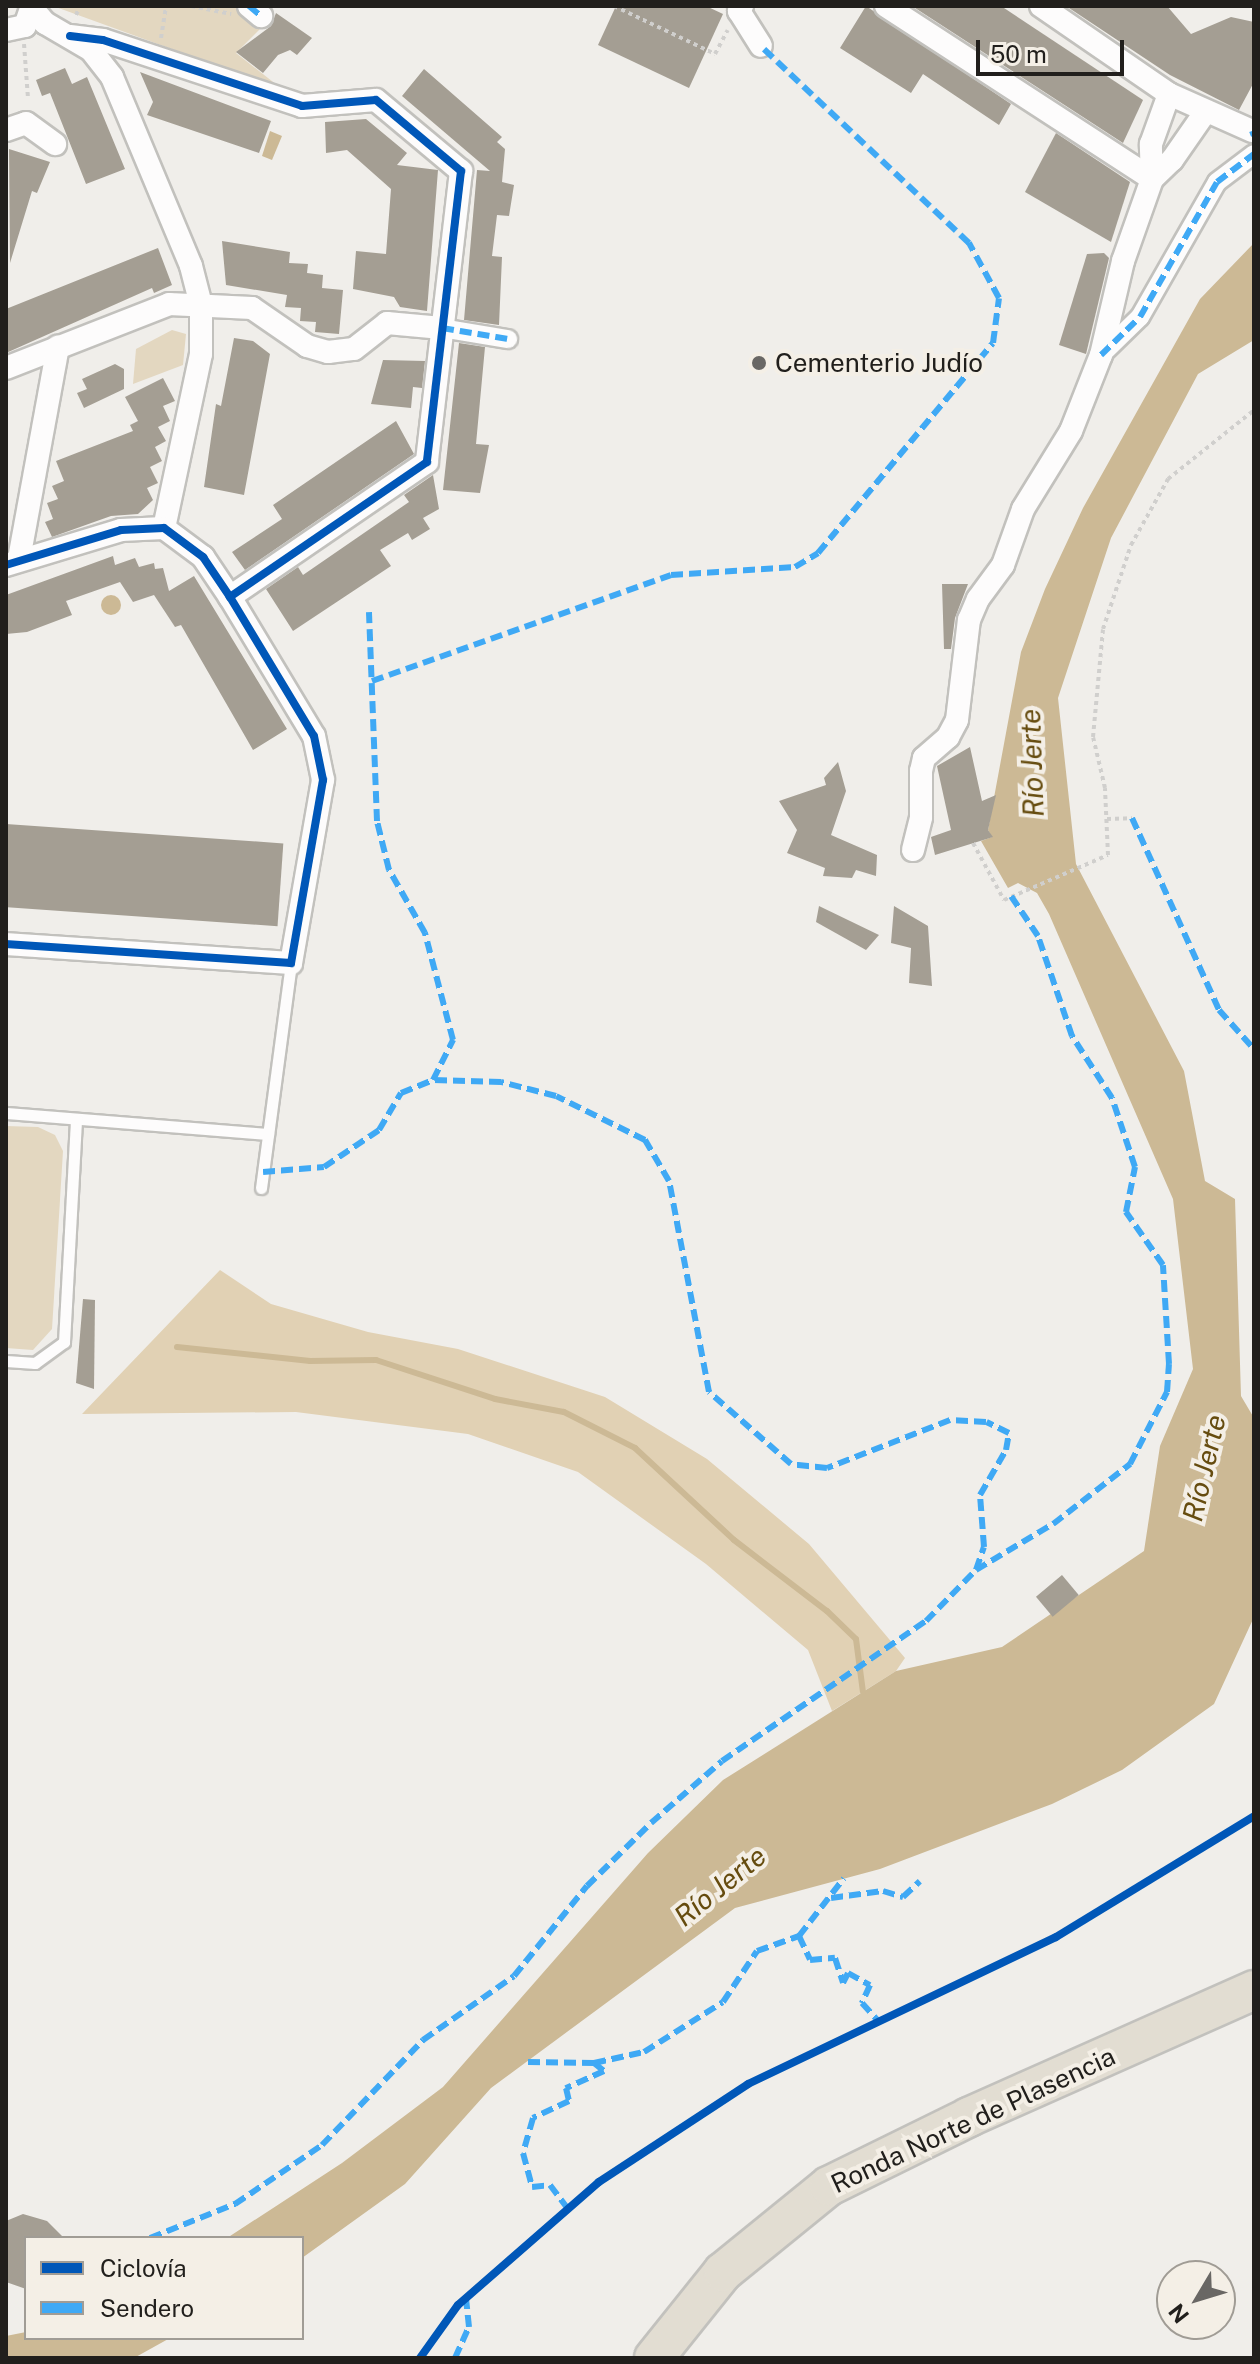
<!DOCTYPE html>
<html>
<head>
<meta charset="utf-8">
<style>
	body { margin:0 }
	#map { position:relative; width:1260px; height:2364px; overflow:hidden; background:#f0eeea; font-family:"Public Sans",sans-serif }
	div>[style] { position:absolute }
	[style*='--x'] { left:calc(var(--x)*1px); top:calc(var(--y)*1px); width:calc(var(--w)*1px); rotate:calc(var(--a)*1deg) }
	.green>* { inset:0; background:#e3d7c0 }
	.forest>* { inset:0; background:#e1d1b4 }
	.water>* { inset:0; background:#ccb995 }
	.round { border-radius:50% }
	.stream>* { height:6px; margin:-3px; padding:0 3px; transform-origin:3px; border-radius:3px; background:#ccb995 }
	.building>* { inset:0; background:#a49e93; transform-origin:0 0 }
	.path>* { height:4px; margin-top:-2px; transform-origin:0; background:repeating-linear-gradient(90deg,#d0cfcd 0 4px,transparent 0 8px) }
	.roads { filter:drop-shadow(2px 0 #c2c1bd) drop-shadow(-2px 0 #c2c1bd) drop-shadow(0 2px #c2c1bd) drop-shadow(0 -2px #c2c1bd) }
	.service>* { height:11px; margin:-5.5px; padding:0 5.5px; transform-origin:5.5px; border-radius:5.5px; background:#fdfcfc }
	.pedestrian>* { height:18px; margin:-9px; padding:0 9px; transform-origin:9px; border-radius:9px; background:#fdfcfc }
	.minor>* { height:22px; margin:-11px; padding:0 11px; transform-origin:11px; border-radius:11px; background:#fdfcfc }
	.trunk>* { height:38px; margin:-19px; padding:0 19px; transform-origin:19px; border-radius:19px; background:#e2ddd2 }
	.quiet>* { height:6px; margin-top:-3px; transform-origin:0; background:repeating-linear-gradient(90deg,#3fa9f5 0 12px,transparent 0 18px) }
	.cycleway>* { height:8px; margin:-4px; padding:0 4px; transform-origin:4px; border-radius:4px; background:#0057b8 }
	.dots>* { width:22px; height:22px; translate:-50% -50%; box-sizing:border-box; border:4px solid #f4efe6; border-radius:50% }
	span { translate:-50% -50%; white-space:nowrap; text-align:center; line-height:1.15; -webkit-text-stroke:8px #f4efe6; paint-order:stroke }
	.poi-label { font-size:26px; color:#211f1c }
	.left { translate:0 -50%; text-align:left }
	.street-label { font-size:26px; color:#211f1c }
	.water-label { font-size:28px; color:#664c0f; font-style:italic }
	.frame { position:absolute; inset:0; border:8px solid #211f1c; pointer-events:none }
	.legend { position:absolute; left:24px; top:2236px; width:280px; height:104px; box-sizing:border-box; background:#f4efe6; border:2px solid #a09c95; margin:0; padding:10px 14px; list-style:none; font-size:24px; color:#211f1c }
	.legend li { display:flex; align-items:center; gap:16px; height:40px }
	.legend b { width:40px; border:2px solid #a09c95 }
	.north { position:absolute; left:1156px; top:2260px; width:80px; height:80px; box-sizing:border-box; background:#f4efe6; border:2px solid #a09c95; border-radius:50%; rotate:232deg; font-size:22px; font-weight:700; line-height:32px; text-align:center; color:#211f1c }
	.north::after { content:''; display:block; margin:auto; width:28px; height:36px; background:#696764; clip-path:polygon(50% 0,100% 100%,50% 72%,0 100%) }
	.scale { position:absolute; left:976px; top:40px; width:148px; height:36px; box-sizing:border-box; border:4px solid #211f1c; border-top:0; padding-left:10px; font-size:24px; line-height:28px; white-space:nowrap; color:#211f1c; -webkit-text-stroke:6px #f4efe6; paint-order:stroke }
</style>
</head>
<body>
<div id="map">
	<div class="green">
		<i style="clip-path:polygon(53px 6px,239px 6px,262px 27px,236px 53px,282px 89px)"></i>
		<i style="clip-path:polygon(172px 330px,186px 334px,183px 365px,133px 384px,136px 349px)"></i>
		<i style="clip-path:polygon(6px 1126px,38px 1127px,55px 1135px,63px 1151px,52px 1329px,33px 1350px,6px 1348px)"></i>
	</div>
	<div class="forest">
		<i style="clip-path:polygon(220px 1270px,271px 1304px,368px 1332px,458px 1349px,605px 1397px,707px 1459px,809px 1544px,905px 1658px,896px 1671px,832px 1711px,808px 1650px,706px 1564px,578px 1472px,468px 1434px,296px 1412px,82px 1414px)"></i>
	</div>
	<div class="water">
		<i style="clip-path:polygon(270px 131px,282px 136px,272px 160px,262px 156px)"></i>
		<i style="clip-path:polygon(1254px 243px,1254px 340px,1198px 374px,1111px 538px,1058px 698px,1076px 864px,1184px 1071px,1205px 1181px,1235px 1199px,1241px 1396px,1254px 1418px,1254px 1617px,1214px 1704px,1122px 1770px,1052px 1804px,880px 1869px,735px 1908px,491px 2088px,405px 2184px,302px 2258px,302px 2238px,227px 2238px,342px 2163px,443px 2087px,648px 1853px,723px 1780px,896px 1671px,1002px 1647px,1144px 1551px,1160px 1446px,1193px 1369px,1173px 1199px,1049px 914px,1037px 893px,1018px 883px,1008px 888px,981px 841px,992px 837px,988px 830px,1021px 652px,1045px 589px,1083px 508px,1200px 299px)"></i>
		<i class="round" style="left:101px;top:595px;width:20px;height:20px"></i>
		<i style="clip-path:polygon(26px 2332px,26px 2338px,170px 2338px,134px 2358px,6px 2358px,6px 2336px)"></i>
	</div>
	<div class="stream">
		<i style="--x:177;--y:1347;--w:134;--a:6"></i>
		<i style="--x:310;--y:1361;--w:66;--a:-0.9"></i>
		<i style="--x:376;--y:1360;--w:125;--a:18.1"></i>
		<i style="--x:495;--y:1399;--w:70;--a:10.7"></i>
		<i style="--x:564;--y:1412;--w:80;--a:26.9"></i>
		<i style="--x:635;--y:1448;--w:135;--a:42.9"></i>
		<i style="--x:734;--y:1540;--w:117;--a:37.4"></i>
		<i style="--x:827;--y:1611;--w:40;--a:44"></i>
		<i style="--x:856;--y:1639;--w:53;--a:82.5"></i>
	</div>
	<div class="building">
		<i style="clip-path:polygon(616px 6px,706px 6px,723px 14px,689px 88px,598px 45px)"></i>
		<i style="clip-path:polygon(866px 6px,1011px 104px,999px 125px,923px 74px,911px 93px,840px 48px)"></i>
		<i style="clip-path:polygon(912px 6px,1001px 6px,1143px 100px,1123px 143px)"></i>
		<i style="clip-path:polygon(1066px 6px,1167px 6px,1191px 34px,1231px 17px,1254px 22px,1254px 82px,1239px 110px,1170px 75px)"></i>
		<i style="clip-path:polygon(276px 13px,312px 38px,297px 55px,290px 50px,278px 55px,263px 73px,236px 52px,271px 26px)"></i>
		<i style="clip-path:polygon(65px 68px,72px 84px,87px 77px,125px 169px,86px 184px,50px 93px,42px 96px,36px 80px)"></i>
		<i style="clip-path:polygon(424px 69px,502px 137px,497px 142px,505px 149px,502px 182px,514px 185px,509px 216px,497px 215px,492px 256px,502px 257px,499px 325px,464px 320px,477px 170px,490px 171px,402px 96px)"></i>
		<i style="clip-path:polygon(140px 72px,271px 121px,259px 153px,147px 115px,153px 102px)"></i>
		<i style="clip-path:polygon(366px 119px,407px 153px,397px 165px,438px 170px,427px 311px,400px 307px,394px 297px,353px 289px,356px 251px,386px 254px,391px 189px,347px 150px,326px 153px,325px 122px)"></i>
		<i style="clip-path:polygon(1056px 133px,1130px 182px,1111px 242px,1025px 192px)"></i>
		<i style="clip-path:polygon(9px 149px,50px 162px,37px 193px,32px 191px,10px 263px)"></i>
		<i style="clip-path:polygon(222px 241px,290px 252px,289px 263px,308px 264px,307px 273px,323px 275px,322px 288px,343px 290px,339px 334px,315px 332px,316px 322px,300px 321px,301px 308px,285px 307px,287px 295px,226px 285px)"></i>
		<i style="clip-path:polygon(158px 248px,172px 285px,154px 293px,152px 288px,6px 353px,6px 309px)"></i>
		<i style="clip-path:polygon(1104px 253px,1109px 258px,1086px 354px,1059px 345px,1087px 254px)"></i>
		<i style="clip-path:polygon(234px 338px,253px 341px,270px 354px,244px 495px,204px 487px,216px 404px,221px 406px)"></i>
		<i style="clip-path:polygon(459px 343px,485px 347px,476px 444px,489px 445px,480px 493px,443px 490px)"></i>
		<i style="clip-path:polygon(383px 360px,425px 361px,422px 388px,413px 387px,411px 408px,371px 404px)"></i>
		<i style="clip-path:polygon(115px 364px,124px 369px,124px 389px,84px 408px,77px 393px,87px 389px,82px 379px)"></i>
		<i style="clip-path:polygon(163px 378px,175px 401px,163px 406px,170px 421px,158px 427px,166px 441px,155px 447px,162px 461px,150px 467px,158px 483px,147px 488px,153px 500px,138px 514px,111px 516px,52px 537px,45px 522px,53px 519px,47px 503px,58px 499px,52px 486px,64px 481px,56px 461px,133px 431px,130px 425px,138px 421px,125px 397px)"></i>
		<i style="clip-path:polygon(396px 421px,414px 454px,245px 570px,232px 552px,282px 519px,273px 505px)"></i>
		<i style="clip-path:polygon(433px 475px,439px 509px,423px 518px,430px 529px,412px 540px,408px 533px,380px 550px,391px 566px,293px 631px,266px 589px,298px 567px,303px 575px,409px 502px,404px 495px)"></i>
		<i style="clip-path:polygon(113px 556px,115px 565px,135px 558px,139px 567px,154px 563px,155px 569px,163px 568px,169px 591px,194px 576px,287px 729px,253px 750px,181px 625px,175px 627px,154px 595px,133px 602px,120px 582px,66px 601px,72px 615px,27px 632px,6px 634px,6px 595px)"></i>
		<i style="clip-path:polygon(942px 584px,968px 584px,955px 618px,951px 649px,944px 649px)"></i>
		<i style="clip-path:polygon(970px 747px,982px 801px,996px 795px,988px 830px,993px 837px,935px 855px,931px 837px,951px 830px,937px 766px)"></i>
		<i style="clip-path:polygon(838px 762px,846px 791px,831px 835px,877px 855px,876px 876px,856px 870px,852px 878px,823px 876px,825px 868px,787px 853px,797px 830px,779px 801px,826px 785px,824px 778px)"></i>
		<i style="left:6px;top:824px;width:278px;height:83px;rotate:4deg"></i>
		<i style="clip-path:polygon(819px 906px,879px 935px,866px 950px,816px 922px)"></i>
		<i style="clip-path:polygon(894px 906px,928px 926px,932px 986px,909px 983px,911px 948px,891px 943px)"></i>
		<i style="clip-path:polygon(83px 1299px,95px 1300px,94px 1389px,76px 1383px)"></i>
		<i style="left:1062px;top:1575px;width:26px;height:34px;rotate:50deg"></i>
		<i style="clip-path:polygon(23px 2214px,47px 2221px,64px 2238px,26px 2238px,26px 2289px,6px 2282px,6px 2221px)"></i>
	</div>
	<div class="path">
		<i style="--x:191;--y:6;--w:41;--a:11.3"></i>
		<i style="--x:614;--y:6;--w:112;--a:25.4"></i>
		<i style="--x:715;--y:54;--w:27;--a:-62"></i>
		<i style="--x:76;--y:15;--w:10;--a:-66"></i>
		<i style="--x:161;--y:38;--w:32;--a:-81"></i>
		<i style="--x:24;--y:44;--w:54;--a:85.8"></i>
		<i style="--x:1107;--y:819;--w:25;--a:-2"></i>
		<i style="--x:973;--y:843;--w:65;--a:61.5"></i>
		<i style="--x:1004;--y:900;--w:113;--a:-23.4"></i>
		<i style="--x:1108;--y:855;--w:67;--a:-92.6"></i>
		<i style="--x:1105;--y:788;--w:52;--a:-103.2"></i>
		<i style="--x:1093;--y:737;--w:108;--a:-84.7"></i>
		<i style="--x:1103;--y:629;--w:89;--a:-71.6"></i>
		<i style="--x:1131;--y:545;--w:76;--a:-60.7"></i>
		<i style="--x:1168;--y:479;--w:110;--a:-38.7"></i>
	</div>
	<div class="roads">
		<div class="service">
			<i style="--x:6;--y:1113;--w:263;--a:4.6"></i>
			<i style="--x:261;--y:1188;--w:227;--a:-82.4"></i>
			<i style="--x:6;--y:1361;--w:29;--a:4"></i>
			<i style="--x:35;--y:1363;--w:36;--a:-36"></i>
			<i style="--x:64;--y:1342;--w:223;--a:-86.9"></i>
		</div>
		<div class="pedestrian">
			<i style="--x:442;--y:328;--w:67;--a:9.5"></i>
			<i style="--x:1101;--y:355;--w:54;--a:-44.3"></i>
			<i style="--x:1140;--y:317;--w:155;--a:-60.3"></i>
			<i style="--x:1217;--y:182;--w:46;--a:-37.1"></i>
		</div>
		<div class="minor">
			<i style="--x:249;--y:6;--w:16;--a:40"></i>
			<i style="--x:742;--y:6;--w:6;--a:121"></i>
			<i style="--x:739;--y:11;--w:41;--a:57.8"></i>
			<i style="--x:886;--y:6;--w:317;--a:33"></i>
			<i style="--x:1041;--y:6;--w:155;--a:34.5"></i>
			<i style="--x:1169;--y:94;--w:91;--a:24"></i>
			<i style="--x:32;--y:8;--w:20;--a:49"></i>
			<i style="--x:45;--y:23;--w:53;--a:30.4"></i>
			<i style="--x:91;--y:50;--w:34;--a:52"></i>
			<i style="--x:112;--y:77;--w:205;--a:67.3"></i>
			<i style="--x:191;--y:266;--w:40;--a:75.6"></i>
			<i style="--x:201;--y:305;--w:49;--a:90"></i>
			<i style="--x:201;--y:354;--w:178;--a:102"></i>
			<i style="--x:6;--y:30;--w:19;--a:-12"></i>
			<i style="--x:25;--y:26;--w:21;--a:-71"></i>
			<i style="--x:70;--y:36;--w:33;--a:7"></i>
			<i style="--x:103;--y:40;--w:210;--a:18.3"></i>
			<i style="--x:302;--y:106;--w:74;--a:-4.6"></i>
			<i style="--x:376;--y:100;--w:111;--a:39.9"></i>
			<i style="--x:461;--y:171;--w:293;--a:96.7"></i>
			<i style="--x:427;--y:462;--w:239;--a:145.6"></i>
			<i style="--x:6;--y:130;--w:21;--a:-19"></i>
			<i style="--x:26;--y:123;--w:36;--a:36"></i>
			<i style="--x:1152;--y:179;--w:28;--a:-44"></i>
			<i style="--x:1172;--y:160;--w:56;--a:-55.2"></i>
			<i style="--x:6;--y:368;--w:175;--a:-21.4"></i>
			<i style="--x:169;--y:304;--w:83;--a:2.8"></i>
			<i style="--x:252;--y:308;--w:67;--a:34.6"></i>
			<i style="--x:307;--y:346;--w:22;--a:16"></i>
			<i style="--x:328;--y:352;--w:26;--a:-7"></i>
			<i style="--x:354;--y:349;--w:42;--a:-38.2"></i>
			<i style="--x:387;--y:323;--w:55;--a:5.2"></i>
			<i style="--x:19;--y:559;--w:216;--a:-79.6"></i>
			<i style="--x:6;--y:565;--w:120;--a:-16.9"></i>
			<i style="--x:121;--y:530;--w:43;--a:-2.7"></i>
			<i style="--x:164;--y:528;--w:49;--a:36.6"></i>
			<i style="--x:203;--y:557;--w:48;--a:56"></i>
			<i style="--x:230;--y:597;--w:162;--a:58.9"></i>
			<i style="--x:314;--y:736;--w:45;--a:78.4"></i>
			<i style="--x:323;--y:780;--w:186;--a:99.9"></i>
			<i style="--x:291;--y:963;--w:286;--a:-176.2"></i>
			<i style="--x:913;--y:850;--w:34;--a:-76"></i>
			<i style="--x:921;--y:817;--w:46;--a:-90"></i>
			<i style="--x:921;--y:771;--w:13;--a:-77"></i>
			<i style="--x:924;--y:758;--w:32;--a:-41"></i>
			<i style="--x:948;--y:737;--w:19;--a:-62"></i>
			<i style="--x:957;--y:720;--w:101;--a:-83.2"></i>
			<i style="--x:969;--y:620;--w:23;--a:-67"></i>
			<i style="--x:978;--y:599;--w:42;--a:-53.7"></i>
			<i style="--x:1003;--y:565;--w:59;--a:-70.3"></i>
			<i style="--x:1023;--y:509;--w:92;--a:-58.4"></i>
			<i style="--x:1071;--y:431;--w:82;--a:-68.5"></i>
			<i style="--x:1101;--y:355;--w:97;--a:-76.8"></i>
			<i style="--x:1123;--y:261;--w:87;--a:-70.5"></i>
			<i style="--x:1152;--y:179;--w:35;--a:-92"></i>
			<i style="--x:1151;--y:144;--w:53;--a:-70.2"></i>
		</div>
		<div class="trunk">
			<i style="--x:654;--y:2358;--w:110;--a:-51.3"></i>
			<i style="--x:723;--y:2272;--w:136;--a:-39.1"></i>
			<i style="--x:829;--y:2186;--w:156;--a:-26.2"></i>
			<i style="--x:969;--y:2117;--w:312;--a:-24"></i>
		</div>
	</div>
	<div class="quiet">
		<i style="--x:249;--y:6;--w:16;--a:40"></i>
		<i style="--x:1252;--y:131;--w:5;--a:68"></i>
		<i style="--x:442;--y:328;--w:67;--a:9.5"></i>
		<i style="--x:1101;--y:355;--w:54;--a:-44.3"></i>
		<i style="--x:1140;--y:317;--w:155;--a:-60.3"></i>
		<i style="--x:1217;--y:182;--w:46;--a:-37.1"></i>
		<i style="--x:372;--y:681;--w:317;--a:-19.5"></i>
		<i style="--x:671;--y:575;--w:124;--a:-3.7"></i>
		<i style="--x:795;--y:567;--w:27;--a:-31"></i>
		<i style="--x:818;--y:553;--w:273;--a:-50.2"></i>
		<i style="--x:993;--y:343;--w:45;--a:-82.4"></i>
		<i style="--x:999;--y:298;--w:63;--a:-118.6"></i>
		<i style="--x:969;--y:243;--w:286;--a:-136.6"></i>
		<i style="--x:1132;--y:818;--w:211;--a:65.6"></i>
		<i style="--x:1219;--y:1010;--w:52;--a:48.1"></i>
		<i style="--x:263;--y:1172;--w:61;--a:-4.7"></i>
		<i style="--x:324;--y:1167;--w:66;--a:-33.9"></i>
		<i style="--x:379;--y:1130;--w:43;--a:-59.3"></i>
		<i style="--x:401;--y:1093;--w:35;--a:-22"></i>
		<i style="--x:433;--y:1080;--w:45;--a:-63.4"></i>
		<i style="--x:453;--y:1040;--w:111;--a:-104.7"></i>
		<i style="--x:425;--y:933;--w:73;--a:-119.7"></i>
		<i style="--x:389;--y:870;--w:50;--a:-103.8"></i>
		<i style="--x:377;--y:821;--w:209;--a:-92.2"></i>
		<i style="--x:976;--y:1570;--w:90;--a:-30.9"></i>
		<i style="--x:1053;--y:1524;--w:98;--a:-37.9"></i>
		<i style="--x:1130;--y:1464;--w:81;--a:-62.8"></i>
		<i style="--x:1167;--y:1392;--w:28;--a:-86"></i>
		<i style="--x:1169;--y:1364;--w:99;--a:-93.5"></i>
		<i style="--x:1163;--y:1265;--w:65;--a:-124.9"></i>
		<i style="--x:1126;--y:1212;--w:46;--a:-78.7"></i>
		<i style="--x:1135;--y:1167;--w:73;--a:-108.4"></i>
		<i style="--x:1112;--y:1098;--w:74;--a:-122.8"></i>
		<i style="--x:1072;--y:1036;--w:106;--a:-108.8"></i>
		<i style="--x:1038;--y:936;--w:48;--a:-124"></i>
		<i style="--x:831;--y:1898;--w:52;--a:-7.7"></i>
		<i style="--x:883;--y:1891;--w:21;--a:17"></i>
		<i style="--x:903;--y:1897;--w:23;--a:-43"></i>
		<i style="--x:799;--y:1936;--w:26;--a:65"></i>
		<i style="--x:810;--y:1960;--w:25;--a:-5"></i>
		<i style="--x:835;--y:1958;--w:26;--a:72"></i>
		<i style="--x:843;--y:1983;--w:11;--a:-63"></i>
		<i style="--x:848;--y:1973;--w:25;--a:29"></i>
		<i style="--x:870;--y:1985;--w:20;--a:114"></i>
		<i style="--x:862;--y:2003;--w:25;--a:48"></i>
		<i style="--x:528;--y:2062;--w:66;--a:0.9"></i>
		<i style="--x:594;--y:2063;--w:13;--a:39"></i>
		<i style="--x:604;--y:2071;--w:42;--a:155.9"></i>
		<i style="--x:566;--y:2088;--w:13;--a:77"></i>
		<i style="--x:569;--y:2101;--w:40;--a:155"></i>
		<i style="--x:533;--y:2118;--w:36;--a:106"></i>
		<i style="--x:523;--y:2153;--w:35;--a:75"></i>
		<i style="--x:532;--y:2187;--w:18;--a:-6"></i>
		<i style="--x:550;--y:2185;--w:30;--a:53"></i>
		<i style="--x:594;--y:2063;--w:51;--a:-12.4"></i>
		<i style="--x:644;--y:2052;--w:93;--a:-32.3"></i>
		<i style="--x:723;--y:2002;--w:61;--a:-56.3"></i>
		<i style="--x:757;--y:1951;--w:45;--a:-19.7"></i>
		<i style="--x:799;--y:1936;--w:73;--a:-52.2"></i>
		<i style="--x:150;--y:2238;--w:92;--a:-21.8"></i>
		<i style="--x:235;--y:2204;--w:105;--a:-34.1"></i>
		<i style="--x:322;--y:2145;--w:146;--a:-46.1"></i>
		<i style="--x:423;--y:2040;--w:111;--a:-35.1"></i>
		<i style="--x:514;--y:1976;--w:116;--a:-51"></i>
		<i style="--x:587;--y:1886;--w:90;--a:-44.5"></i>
		<i style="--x:651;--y:1823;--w:94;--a:-41.1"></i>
		<i style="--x:722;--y:1761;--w:247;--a:-34.5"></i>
		<i style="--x:926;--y:1621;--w:71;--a:-45.6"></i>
		<i style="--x:976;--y:1570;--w:24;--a:-71"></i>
		<i style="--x:984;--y:1547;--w:52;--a:-94.4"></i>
		<i style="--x:980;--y:1495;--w:52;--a:-60"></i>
		<i style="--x:1006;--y:1450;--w:17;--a:-80"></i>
		<i style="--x:1009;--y:1433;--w:25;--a:-154"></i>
		<i style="--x:986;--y:1422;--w:36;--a:-177"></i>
		<i style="--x:950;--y:1420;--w:132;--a:158.7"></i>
		<i style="--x:827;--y:1468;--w:36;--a:-174"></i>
		<i style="--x:791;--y:1464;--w:109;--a:-138.7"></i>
		<i style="--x:709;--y:1392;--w:215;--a:-100.7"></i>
		<i style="--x:669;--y:1181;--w:48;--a:-120.3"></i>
		<i style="--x:645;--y:1140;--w:99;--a:-153.7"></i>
		<i style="--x:556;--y:1096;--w:57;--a:-165.7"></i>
		<i style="--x:501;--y:1082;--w:68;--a:-178.3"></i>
		<i style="--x:455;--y:2358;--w:34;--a:-66"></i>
		<i style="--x:469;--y:2327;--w:29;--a:-96"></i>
	</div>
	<div class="cycleway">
		<i style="--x:70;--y:36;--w:33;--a:7"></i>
		<i style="--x:103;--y:40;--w:210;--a:18.3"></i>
		<i style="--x:302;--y:106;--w:74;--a:-4.6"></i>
		<i style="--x:376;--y:100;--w:111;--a:39.9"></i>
		<i style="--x:461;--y:171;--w:293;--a:96.7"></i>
		<i style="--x:427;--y:462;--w:239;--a:145.6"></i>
		<i style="--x:6;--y:565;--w:120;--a:-16.9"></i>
		<i style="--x:121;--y:530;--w:43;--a:-2.7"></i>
		<i style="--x:164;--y:528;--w:49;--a:36.6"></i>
		<i style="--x:203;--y:557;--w:48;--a:56"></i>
		<i style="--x:230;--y:597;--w:162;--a:58.9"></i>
		<i style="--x:314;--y:736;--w:45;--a:78.4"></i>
		<i style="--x:323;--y:780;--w:186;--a:99.9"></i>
		<i style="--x:291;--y:963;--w:286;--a:-176.2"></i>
		<i style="--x:420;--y:2358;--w:65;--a:-54.4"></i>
		<i style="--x:458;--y:2305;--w:187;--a:-41.1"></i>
		<i style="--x:599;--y:2182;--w:178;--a:-33.3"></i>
		<i style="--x:748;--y:2084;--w:341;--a:-25.5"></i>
		<i style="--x:1056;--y:1937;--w:232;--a:-31.4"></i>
	</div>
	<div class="dots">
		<i style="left:759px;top:363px;background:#696764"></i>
	</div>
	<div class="poi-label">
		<span class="left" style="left:775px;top:363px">Cementerio Judío</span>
	</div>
	<div class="street-label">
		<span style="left:973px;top:2120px;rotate:-25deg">Ronda Norte de Plasencia</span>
	</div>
	<div class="water-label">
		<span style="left:1032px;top:763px;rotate:-92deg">Río Jerte</span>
		<span style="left:1204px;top:1468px;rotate:-77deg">Río Jerte</span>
		<span style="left:720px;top:1886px;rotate:-39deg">Río Jerte</span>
	</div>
	<div class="frame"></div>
	<ul class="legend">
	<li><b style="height:10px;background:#0057b8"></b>Ciclovía</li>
	<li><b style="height:10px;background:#3fa9f5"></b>Sendero</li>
	</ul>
	<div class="north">N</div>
	<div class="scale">50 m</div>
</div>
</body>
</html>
